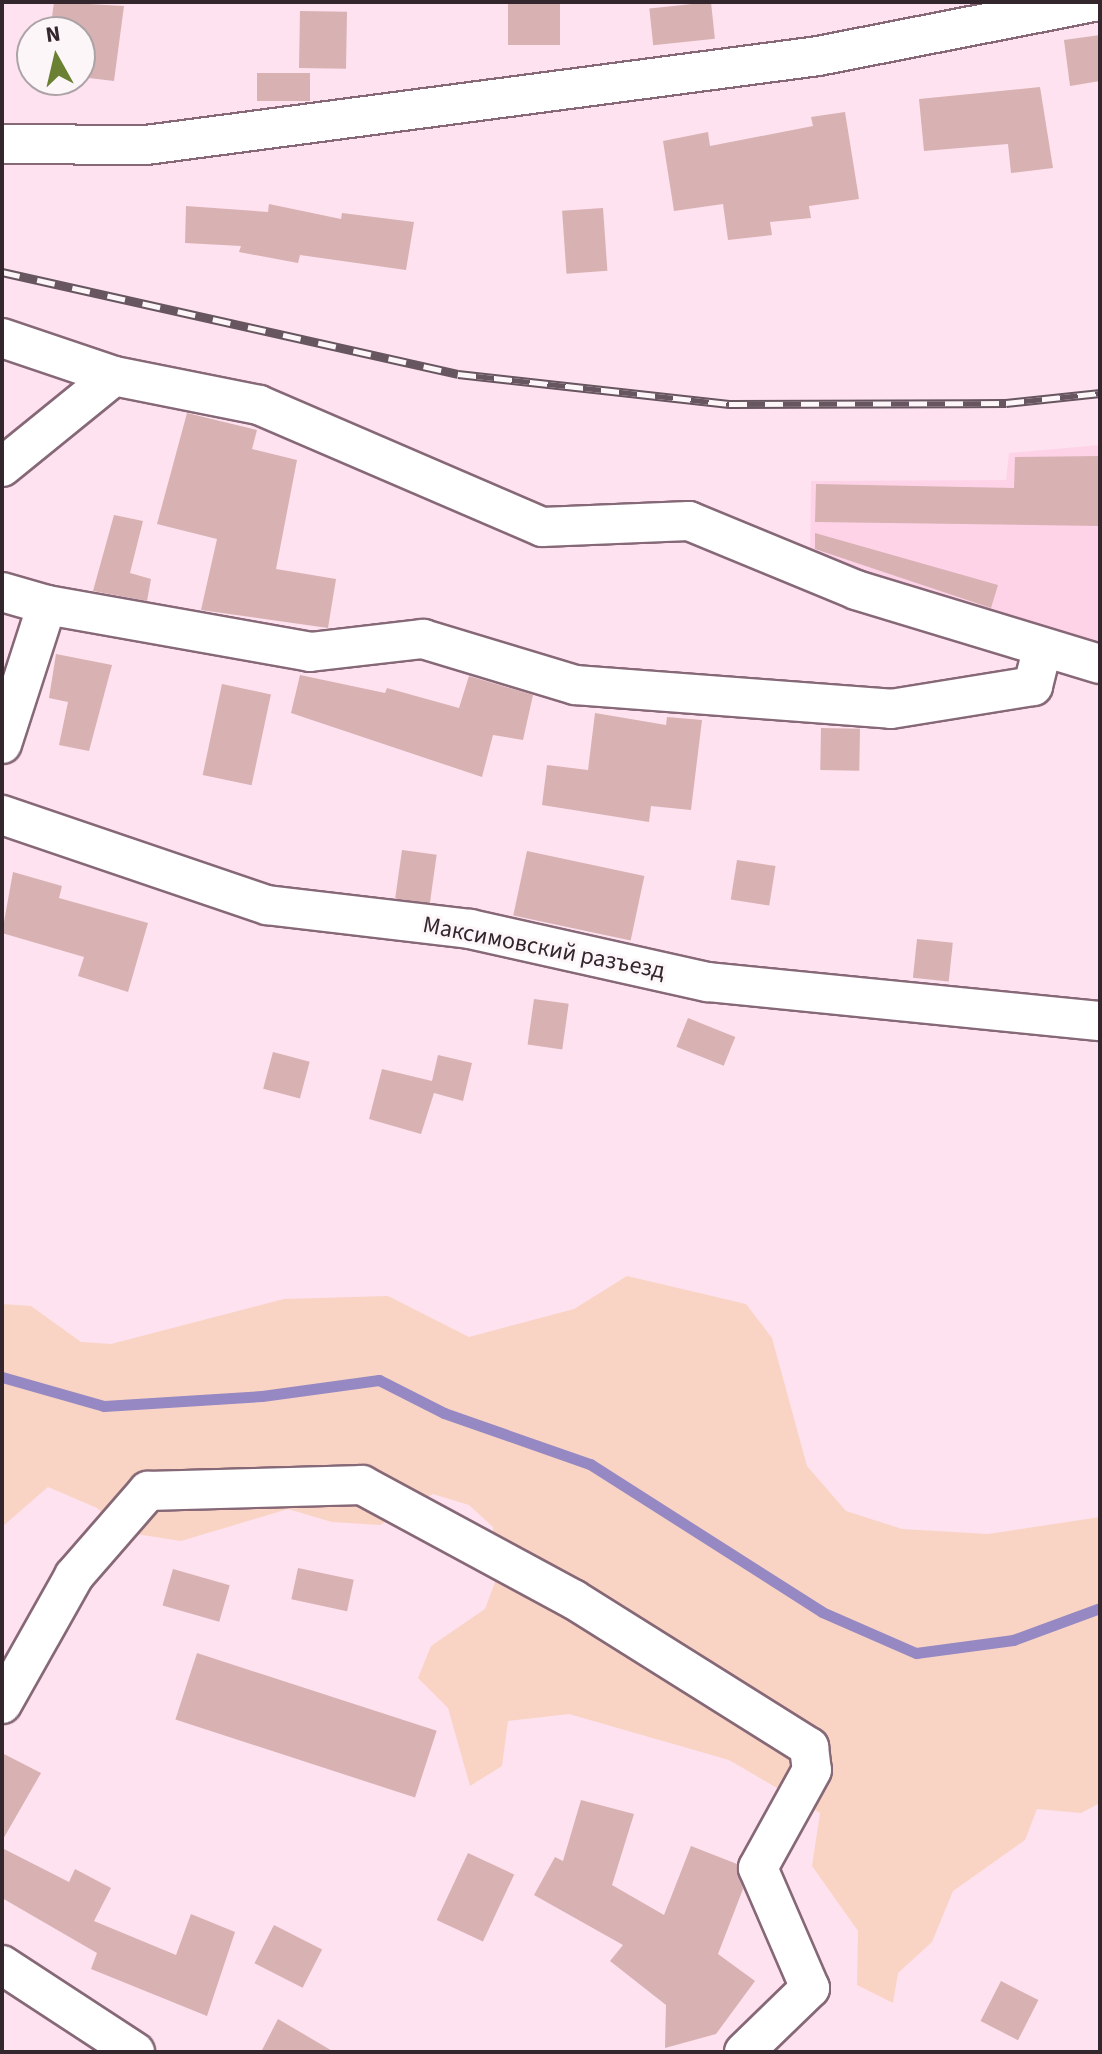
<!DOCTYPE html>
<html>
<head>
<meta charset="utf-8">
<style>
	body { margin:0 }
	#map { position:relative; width:1102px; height:2054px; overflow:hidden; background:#fee2ef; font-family:"Source Sans 3",sans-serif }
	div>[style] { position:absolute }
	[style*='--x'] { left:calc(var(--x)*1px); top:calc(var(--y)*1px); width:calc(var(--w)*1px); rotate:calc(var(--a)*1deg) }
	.built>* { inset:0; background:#fed3e8 }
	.green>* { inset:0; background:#f9d4c5 }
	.stream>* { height:11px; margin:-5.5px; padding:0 5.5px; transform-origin:5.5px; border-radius:5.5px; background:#9689c3 }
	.building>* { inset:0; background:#d8b1b3; transform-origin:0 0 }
	.roads { filter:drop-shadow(2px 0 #866877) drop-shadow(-2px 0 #866877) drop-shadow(0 2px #866877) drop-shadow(0 -2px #866877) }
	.minor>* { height:38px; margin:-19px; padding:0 19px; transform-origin:19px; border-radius:19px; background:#fff }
	.rail>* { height:9px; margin-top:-4.5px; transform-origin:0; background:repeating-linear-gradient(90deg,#fdf6f9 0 18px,#67565f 0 36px); box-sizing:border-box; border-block:2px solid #67565f }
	span { translate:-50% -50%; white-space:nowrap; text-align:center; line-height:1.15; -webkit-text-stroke:6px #fdf6f9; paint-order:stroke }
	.street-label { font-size:24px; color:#33262d }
	.frame { position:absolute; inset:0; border:4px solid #33262d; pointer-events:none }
	.north { position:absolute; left:16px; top:16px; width:80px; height:80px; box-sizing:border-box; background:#fdf6f9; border:2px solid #aca3a7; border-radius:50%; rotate:352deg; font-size:22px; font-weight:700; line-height:32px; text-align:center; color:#33262d }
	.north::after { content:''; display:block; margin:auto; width:28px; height:36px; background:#6a8032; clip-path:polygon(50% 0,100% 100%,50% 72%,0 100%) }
</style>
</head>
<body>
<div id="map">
	<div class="built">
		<i style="clip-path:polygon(1100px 445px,1100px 658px,810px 565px,811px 481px,1006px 480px,1009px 453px)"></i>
	</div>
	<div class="green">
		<i style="clip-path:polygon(627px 1276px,746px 1304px,772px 1338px,807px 1466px,846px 1511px,902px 1529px,988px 1534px,1100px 1517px,1100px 1803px,1081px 1813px,1037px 1809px,1025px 1840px,953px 1891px,932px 1942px,898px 1973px,893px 2003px,857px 1985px,858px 1931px,812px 1866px,820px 1813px,729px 1760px,569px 1714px,508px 1721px,502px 1766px,470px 1786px,448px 1708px,418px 1678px,431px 1646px,485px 1609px,495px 1582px,493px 1527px,469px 1505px,433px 1494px,380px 1525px,332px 1522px,288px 1509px,181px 1541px,123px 1532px,97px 1508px,48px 1487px,2px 1527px,2px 1304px,31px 1306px,81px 1342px,111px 1344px,284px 1299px,388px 1296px,469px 1337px,574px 1309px)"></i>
	</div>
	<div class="stream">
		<i style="--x:2;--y:1377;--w:106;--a:15.9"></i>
		<i style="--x:104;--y:1406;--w:158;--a:-3.6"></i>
		<i style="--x:262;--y:1396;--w:118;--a:-7.8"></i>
		<i style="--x:379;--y:1380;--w:73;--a:26.9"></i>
		<i style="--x:444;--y:1413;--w:155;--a:19.3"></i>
		<i style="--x:590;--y:1464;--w:275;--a:32.5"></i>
		<i style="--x:822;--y:1612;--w:103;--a:23.6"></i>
		<i style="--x:916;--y:1653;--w:98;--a:-7.6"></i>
		<i style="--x:1013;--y:1640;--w:93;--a:-20.2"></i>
	</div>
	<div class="building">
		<i style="clip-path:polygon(54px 2px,124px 6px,114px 81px,80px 77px,80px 32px,50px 32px)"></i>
		<i style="left:508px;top:2px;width:52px;height:43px"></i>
		<i style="left:711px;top:2px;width:37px;height:62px;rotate:84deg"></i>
		<i style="left:300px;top:11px;width:47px;height:57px;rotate:1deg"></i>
		<i style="clip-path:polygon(1100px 35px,1100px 81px,1070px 86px,1064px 40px)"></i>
		<i style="left:310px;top:73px;width:28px;height:53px;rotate:90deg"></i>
		<i style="clip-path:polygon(1040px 87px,1053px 168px,1011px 173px,1008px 144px,924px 151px,919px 99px)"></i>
		<i style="clip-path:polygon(845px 112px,859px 199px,809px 206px,811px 218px,770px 222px,772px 235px,728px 240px,723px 204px,674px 211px,663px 141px,708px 132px,710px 146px,813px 126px,811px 117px)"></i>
		<i style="clip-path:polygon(269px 204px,341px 219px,342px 213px,414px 222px,406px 270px,300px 255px,298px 263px,239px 252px,241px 246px,185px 243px,186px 206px,268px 212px)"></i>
		<i style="left:603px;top:208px;width:63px;height:41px;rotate:86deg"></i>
		<i style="clip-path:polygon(187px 413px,257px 430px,252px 449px,297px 460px,276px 569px,336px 579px,328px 628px,201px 610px,217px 539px,157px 524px)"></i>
		<i style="clip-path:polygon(1100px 456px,1100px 526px,815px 522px,816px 484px,1014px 488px,1015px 457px)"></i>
		<i style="clip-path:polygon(114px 515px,143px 521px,130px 573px,151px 579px,147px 601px,93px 591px)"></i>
		<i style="clip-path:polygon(815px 533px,998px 585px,991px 608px,815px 549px)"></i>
		<i style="clip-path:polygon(56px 654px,112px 665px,89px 751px,59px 745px,68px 702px,49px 698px)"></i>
		<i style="clip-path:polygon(300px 675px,385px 693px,387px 688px,459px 708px,469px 676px,533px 695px,523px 740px,493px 735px,482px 777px,291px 713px)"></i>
		<i style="left:222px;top:684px;width:50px;height:93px;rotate:12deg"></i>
		<i style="clip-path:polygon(595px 713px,666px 725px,667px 717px,702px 720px,691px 810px,651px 806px,649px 822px,542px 805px,547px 765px,588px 770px)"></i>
		<i style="left:821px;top:728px;width:39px;height:42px;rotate:1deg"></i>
		<i style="left:402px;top:850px;width:35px;height:49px;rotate:8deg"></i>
		<i style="left:527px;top:851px;width:120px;height:66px;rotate:12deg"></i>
		<i style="left:737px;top:860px;width:39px;height:40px;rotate:9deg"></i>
		<i style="clip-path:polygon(13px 872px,62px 886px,59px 898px,148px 923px,128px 992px,78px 976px,84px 957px,2px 933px)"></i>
		<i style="left:917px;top:939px;width:36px;height:39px;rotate:6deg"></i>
		<i style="left:534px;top:999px;width:35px;height:46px;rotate:8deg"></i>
		<i style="left:688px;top:1018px;width:51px;height:31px;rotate:22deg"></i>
		<i style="left:273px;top:1052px;width:38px;height:38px;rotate:15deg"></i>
		<i style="clip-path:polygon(438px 1055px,472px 1063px,463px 1101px,434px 1093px,421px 1134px,369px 1119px,382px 1069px,432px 1081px)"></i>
		<i style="left:298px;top:1568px;width:57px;height:32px;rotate:12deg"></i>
		<i style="left:173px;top:1569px;width:59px;height:38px;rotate:16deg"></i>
		<i style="left:197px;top:1653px;width:252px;height:70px;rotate:18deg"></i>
		<i style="clip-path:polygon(2px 1753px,41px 1773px,2px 1841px)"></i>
		<i style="clip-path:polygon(581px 1800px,634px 1814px,612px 1885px,664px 1915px,691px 1846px,737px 1864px,743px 1889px,718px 1954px,755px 1981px,716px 2034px,665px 2048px,666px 2005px,610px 1961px,623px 1945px,534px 1895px,555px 1857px,563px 1861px)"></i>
		<i style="clip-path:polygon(2px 1848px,69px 1882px,75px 1869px,111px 1888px,94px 1921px,176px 1955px,191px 1914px,235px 1932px,207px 2016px,91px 1969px,97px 1953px,2px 1898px)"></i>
		<i style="left:468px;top:1853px;width:51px;height:74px;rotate:25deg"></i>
		<i style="left:274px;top:1925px;width:54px;height:43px;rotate:27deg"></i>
		<i style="left:1001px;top:1981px;width:42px;height:45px;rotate:27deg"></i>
		<i style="clip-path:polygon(278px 2019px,334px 2052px,261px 2052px)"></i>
	</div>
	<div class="roads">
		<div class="minor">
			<i style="--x:2;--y:144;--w:144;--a:0.4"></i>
			<i style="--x:146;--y:145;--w:678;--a:-7.54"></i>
			<i style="--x:818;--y:56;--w:280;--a:-11.1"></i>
			<i style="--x:2;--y:338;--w:118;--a:18.7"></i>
			<i style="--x:114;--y:376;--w:148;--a:11.3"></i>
			<i style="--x:259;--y:405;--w:308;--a:23.3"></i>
			<i style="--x:542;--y:527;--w:147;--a:-2.3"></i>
			<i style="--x:689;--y:521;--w:181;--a:22.4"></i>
			<i style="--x:856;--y:590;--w:255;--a:16.9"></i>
			<i style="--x:2;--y:467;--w:144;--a:-39.1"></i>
			<i style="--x:2;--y:592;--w:47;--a:16.1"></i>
			<i style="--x:47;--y:605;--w:267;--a:10.1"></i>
			<i style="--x:310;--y:652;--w:114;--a:-6.6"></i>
			<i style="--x:423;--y:639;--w:159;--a:16.8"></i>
			<i style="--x:575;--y:685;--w:317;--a:4.3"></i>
			<i style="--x:891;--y:709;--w:144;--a:-9.2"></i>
			<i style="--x:1033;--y:686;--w:37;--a:-76"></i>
			<i style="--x:2;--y:744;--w:146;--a:-72.1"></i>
			<i style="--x:2;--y:815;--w:280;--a:18.8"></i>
			<i style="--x:267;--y:905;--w:204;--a:6.7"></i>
			<i style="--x:470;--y:929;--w:244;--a:12.6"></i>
			<i style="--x:708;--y:982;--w:394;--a:5.7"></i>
			<i style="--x:2;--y:1704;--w:147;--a:-60.6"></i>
			<i style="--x:74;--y:1576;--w:113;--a:-49"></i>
			<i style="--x:148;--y:1491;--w:214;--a:-1.6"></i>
			<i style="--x:362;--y:1485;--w:240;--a:28.4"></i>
			<i style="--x:573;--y:1599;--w:279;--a:32.1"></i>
			<i style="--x:809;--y:1747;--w:23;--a:83"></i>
			<i style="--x:812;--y:1770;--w:112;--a:118.9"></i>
			<i style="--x:758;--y:1868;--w:131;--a:66.6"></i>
			<i style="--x:810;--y:1988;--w:92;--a:135.9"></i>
			<i style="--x:2;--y:1965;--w:159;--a:33.2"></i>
		</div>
	</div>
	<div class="rail">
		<i style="--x:2;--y:272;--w:467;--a:12.6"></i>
		<i style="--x:458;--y:374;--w:273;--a:6.3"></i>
		<i style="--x:729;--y:404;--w:277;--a:-0.2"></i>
		<i style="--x:1006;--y:403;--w:95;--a:-6.1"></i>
	</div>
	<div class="street-label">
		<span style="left:544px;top:948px;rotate:11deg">Максимовский разъезд</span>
	</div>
	<div class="frame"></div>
	<div class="north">N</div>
</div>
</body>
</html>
